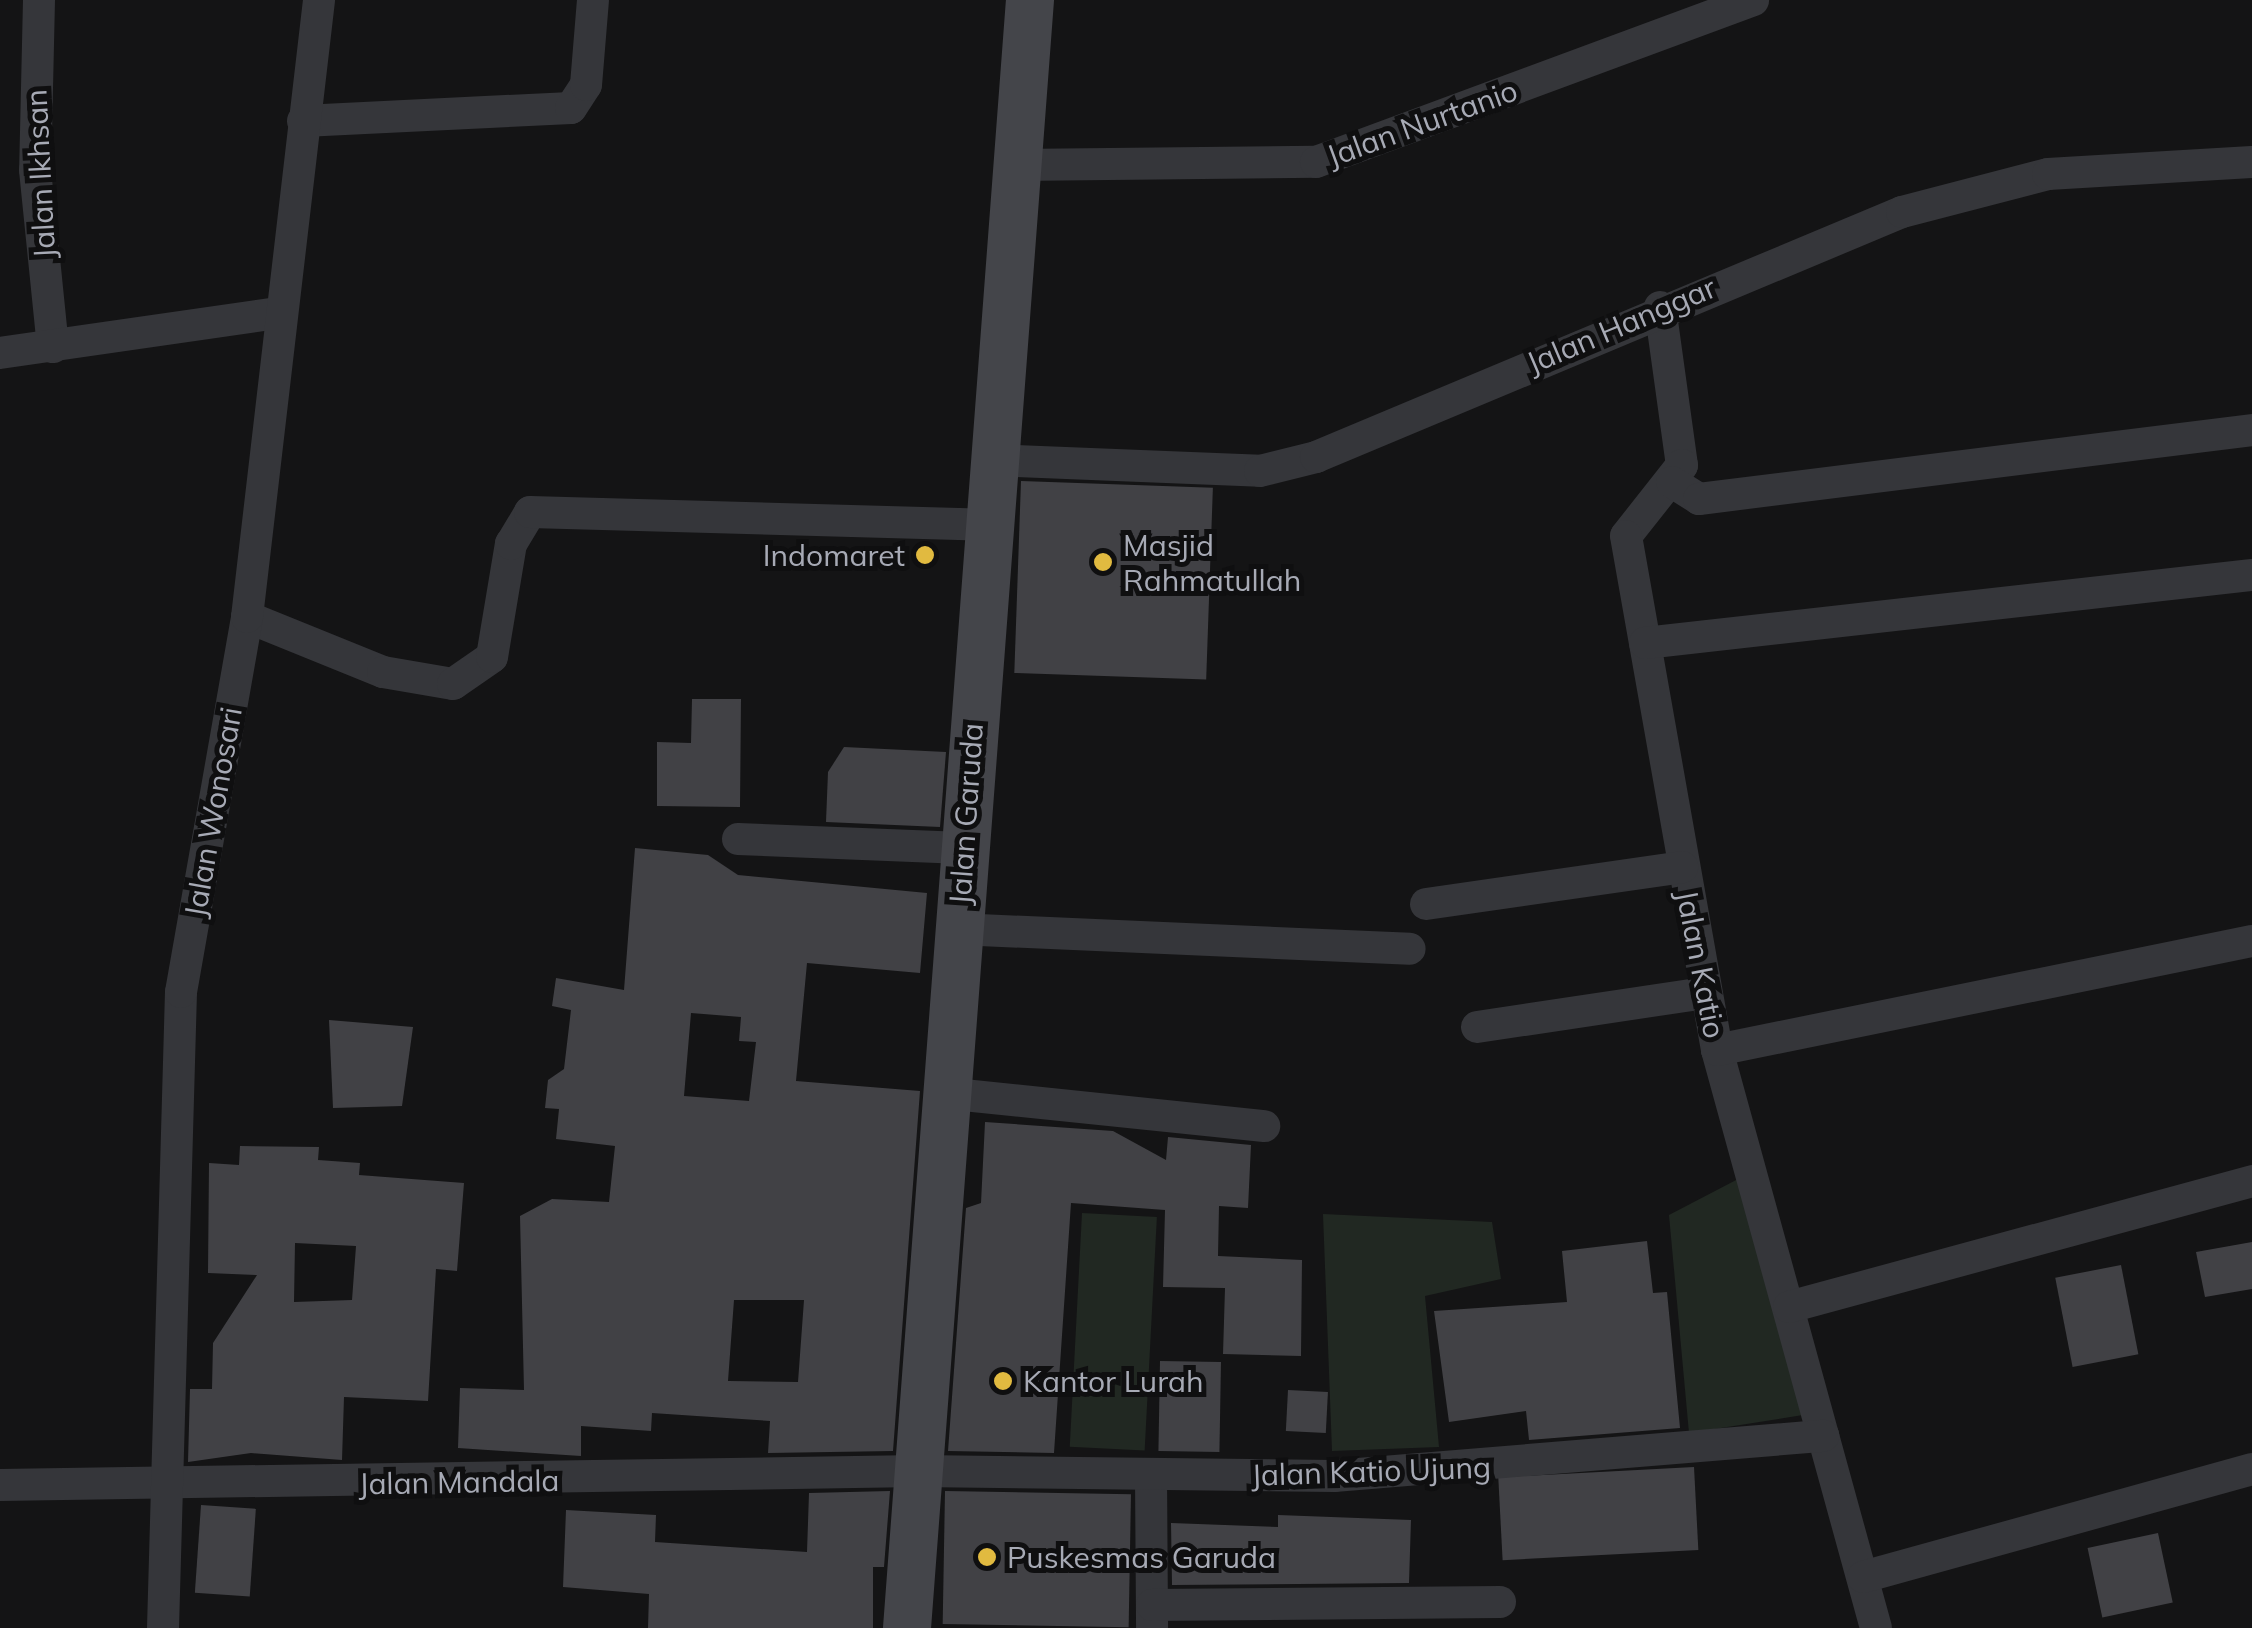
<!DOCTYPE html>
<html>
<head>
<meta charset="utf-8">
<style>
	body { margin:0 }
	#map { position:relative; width:2252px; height:1628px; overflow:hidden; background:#141415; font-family:Mulish,sans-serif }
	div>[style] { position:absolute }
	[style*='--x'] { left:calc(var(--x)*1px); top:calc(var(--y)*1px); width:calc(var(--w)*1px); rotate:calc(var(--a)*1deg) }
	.green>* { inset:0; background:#212822; transform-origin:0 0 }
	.building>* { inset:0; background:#414145; transform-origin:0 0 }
	.street>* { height:32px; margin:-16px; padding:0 16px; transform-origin:16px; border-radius:16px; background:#35363a }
	.secondary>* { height:48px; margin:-24px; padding:0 24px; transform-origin:24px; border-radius:24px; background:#44454a }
	.dots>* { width:28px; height:28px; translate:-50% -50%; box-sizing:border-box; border:5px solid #0f0f10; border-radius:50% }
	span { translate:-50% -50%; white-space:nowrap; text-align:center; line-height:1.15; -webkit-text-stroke:10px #0f0f10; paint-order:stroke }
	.street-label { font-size:30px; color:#a7aab5 }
	.poi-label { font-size:30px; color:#a7aab5 }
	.left { translate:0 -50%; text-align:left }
	.right { translate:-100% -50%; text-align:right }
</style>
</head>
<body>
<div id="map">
	<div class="green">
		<i style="clip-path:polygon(1740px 1178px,1803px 1415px,1689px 1433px,1669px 1215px)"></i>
		<i style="left:1082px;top:1213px;width:75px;height:234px;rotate:3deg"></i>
		<i style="clip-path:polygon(1323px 1214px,1492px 1222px,1501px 1279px,1425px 1296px,1439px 1447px,1332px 1451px)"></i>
	</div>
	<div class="building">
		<i style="left:1021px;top:481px;width:192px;height:192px;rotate:2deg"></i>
		<i style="clip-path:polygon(692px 699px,741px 699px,740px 807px,657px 806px,657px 742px,691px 743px)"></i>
		<i style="clip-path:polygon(844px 747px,946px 752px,940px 827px,826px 822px,828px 772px)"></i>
		<i style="clip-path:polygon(evenodd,635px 848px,708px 855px,738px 875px,927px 893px,920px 973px,807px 963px,796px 1081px,920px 1091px,893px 1451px,768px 1453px,770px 1421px,652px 1413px,651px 1431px,581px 1426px,581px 1456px,458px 1448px,460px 1388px,524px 1390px,520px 1216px,552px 1199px,609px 1202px,615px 1146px,556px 1139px,559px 1109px,545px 1108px,548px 1080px,564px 1069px,571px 1010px,552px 1006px,556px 978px,624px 990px,635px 848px,691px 1013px,741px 1017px,739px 1041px,756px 1042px,749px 1101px,684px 1096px,691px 1013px,635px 848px,734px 1300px,804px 1300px,798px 1382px,728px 1381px,734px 1300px)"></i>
		<i style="clip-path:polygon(329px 1020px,413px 1027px,402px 1106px,333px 1108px)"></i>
		<i style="clip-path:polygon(985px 1122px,1113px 1131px,1166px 1160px,1168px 1137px,1251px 1145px,1248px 1208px,1219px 1206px,1218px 1256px,1302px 1260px,1301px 1356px,1223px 1354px,1225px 1288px,1163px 1287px,1165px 1210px,1071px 1203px,1054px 1453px,948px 1451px,966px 1208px,981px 1203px)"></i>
		<i style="clip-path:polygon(evenodd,240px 1146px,319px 1147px,318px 1160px,360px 1163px,359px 1175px,464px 1183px,457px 1271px,436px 1269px,428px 1401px,344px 1397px,342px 1460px,251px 1453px,188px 1462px,190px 1389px,212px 1389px,213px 1343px,257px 1275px,208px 1273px,209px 1163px,239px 1165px,240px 1146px,295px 1243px,356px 1246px,352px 1300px,294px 1302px,295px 1243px)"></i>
		<i style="clip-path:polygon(1647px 1241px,1653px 1293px,1667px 1292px,1680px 1428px,1529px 1440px,1526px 1411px,1449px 1422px,1434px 1311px,1567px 1302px,1562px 1251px)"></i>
		<i style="clip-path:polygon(2252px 1242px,2252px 1289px,2205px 1297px,2196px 1252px)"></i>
		<i style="left:2121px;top:1265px;width:91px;height:67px;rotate:79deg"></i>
		<i style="left:1160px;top:1361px;width:61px;height:90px;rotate:1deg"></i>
		<i style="left:1288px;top:1390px;width:40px;height:41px;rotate:3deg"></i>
		<i style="left:1694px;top:1467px;width:83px;height:196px;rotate:87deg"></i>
		<i style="clip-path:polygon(890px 1491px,884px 1567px,873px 1567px,873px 1628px,648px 1628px,649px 1594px,563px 1587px,566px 1510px,656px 1515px,655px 1542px,807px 1552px,809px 1493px)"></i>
		<i style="left:945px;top:1491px;width:186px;height:133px;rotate:1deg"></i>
		<i style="left:201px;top:1505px;width:55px;height:88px;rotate:4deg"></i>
		<i style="clip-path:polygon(1278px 1515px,1411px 1520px,1409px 1583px,1172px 1585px,1171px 1523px,1278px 1527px)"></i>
		<i style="left:2158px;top:1533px;width:71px;height:72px;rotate:78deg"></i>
	</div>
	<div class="street">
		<i style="--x:39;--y:0;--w:170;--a:91.3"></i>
		<i style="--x:35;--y:170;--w:178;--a:84.2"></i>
		<i style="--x:303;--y:121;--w:268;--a:-2.8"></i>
		<i style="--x:571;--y:108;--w:27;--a:-57"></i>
		<i style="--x:586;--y:85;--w:85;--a:-85.3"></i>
		<i style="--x:1015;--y:165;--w:301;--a:-0.6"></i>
		<i style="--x:1316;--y:162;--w:466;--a:-20.3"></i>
		<i style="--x:1660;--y:307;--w:160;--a:82.1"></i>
		<i style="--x:1682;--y:465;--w:90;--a:128.3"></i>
		<i style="--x:1626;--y:536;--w:522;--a:79.96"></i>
		<i style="--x:1717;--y:1050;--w:599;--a:74.62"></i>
		<i style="--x:0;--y:353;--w:282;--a:-8.2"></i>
		<i style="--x:991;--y:460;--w:269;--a:2.3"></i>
		<i style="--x:1260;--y:471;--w:58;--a:-14"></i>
		<i style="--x:1316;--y:457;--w:635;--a:-22.69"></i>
		<i style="--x:1902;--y:212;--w:151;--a:-14.6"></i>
		<i style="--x:2048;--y:174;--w:204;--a:-3.4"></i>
		<i style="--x:1672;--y:482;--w:32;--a:32"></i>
		<i style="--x:1699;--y:499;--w:557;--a:-7.11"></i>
		<i style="--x:247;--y:617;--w:147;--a:22"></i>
		<i style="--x:383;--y:672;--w:71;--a:9.7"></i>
		<i style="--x:453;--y:684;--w:47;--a:-34.7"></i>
		<i style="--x:492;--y:657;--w:115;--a:-80.5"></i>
		<i style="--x:511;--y:544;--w:37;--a:-59"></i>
		<i style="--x:530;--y:512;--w:456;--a:1.6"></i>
		<i style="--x:1645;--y:643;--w:611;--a:-6.39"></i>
		<i style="--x:738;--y:839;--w:225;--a:2.3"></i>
		<i style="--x:1426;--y:904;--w:259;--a:-8.2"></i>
		<i style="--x:957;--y:929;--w:453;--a:2.5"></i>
		<i style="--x:1477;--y:1027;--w:231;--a:-8.5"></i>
		<i style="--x:1717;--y:1050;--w:546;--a:-11.52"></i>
		<i style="--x:944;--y:1093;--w:322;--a:5.9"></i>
		<i style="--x:1789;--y:1307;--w:480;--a:-15.2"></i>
		<i style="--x:1151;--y:1475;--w:153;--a:89.6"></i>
		<i style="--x:0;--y:1485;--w:918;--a:-0.87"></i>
		<i style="--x:918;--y:1471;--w:416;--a:0.7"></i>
		<i style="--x:1334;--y:1476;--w:491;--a:-4.7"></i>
		<i style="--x:1863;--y:1577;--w:404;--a:-15.5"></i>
		<i style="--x:1152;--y:1605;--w:348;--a:-0.5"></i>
		<i style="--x:163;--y:1628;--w:636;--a:-88.38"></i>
		<i style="--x:181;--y:992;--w:381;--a:-80"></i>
		<i style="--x:247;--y:617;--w:621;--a:-83.34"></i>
	</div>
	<div class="secondary">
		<i style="--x:907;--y:1628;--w:1633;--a:-85.68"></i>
	</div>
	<div class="dots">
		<i style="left:925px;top:555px;background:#e1ba40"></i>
		<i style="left:1103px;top:562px;background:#e1ba40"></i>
		<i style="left:1003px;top:1381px;background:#e1ba40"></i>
		<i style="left:987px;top:1557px;background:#e1ba40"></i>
	</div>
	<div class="street-label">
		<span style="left:1422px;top:123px;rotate:-20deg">Jalan Nurtanio</span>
		<span style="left:40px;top:174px;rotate:-93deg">Jalan Ikhsan</span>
		<span style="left:1621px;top:325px;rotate:-23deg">Jalan Hanggar</span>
		<span style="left:213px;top:812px;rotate:-80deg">Jalan Wonosari</span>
		<span style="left:966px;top:814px;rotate:-86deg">Jalan Garuda</span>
		<span style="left:1701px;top:964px;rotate:79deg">Jalan Katio</span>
		<span style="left:1371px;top:1471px;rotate:-2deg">Jalan Katio Ujung</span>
		<span style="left:459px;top:1482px;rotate:-1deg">Jalan Mandala</span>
	</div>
	<div class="poi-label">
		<span class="left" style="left:1123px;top:562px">Masjid<br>Rahmatullah</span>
		<span class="right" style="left:905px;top:555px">Indomaret</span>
		<span class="left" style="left:1023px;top:1381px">Kantor Lurah</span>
		<span class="left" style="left:1007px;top:1557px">Puskesmas Garuda</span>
	</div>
</div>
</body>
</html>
